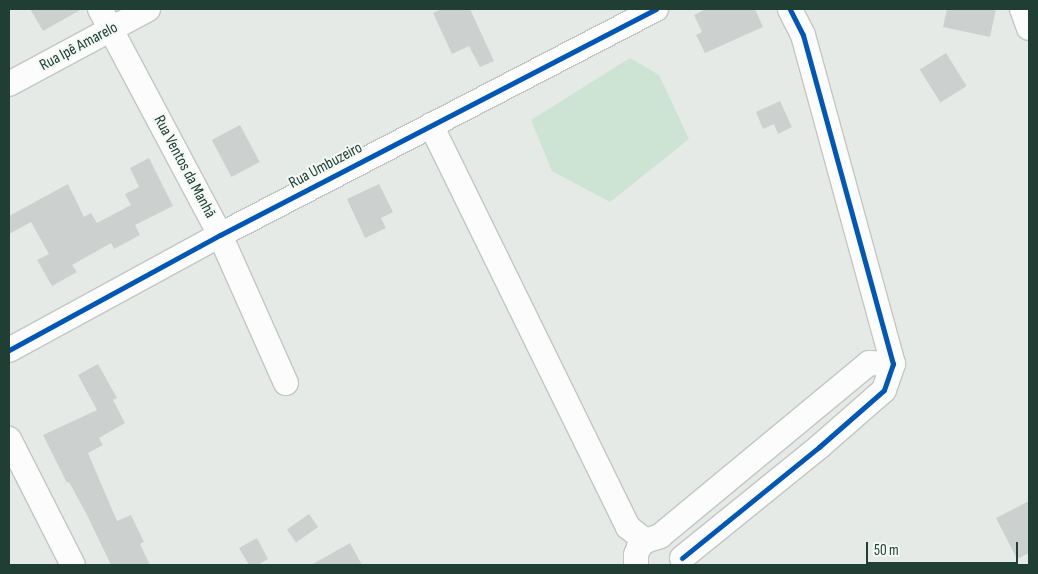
<!DOCTYPE html>
<html>
<head>
<meta charset="utf-8">
<style>
	body { margin:0 }
	#map { position:relative; width:1038px; height:574px; overflow:hidden; background:#e5eae7; font-family:"Sofia Sans Condensed",sans-serif }
	div>[style] { position:absolute }
	[style*='--x'] { left:calc(var(--x)*1px); top:calc(var(--y)*1px); width:calc(var(--w)*1px); rotate:calc(var(--a)*1deg) }
	.green>* { inset:0; background:#cde3d3 }
	.building>* { inset:0; background:#ccd1cf; transform-origin:0 0 }
	.roads { filter:drop-shadow(1px 0 #c2c7c4) drop-shadow(-1px 0 #c2c7c4) drop-shadow(0 1px #c2c7c4) drop-shadow(0 -1px #c2c7c4) }
	.minor>* { height:24px; margin:-12px; padding:0 12px; transform-origin:12px; border-radius:12px; background:#fbfcfb }
	.cycleway>* { height:5px; margin:-2.5px; padding:0 2.5px; transform-origin:2.5px; border-radius:2.5px; background:#0057b8 }
	span { translate:-50% -50%; white-space:nowrap; text-align:center; line-height:1.15; -webkit-text-stroke:4px #f3f9f5; paint-order:stroke }
	.street-label { font-size:16px; color:#213e35 }
	.frame { position:absolute; inset:0; border:10px solid #213e35; pointer-events:none }
	.scale { position:absolute; left:866px; top:542px; width:152px; height:22px; box-sizing:border-box; border:2px solid #213e35; border-top:0; padding-left:6px; font-size:15px; line-height:18px; white-space:nowrap; color:#213e35; -webkit-text-stroke:4px #f3f9f5; paint-order:stroke }
</style>
</head>
<body>
<div id="map">
	<div class="green">
		<i style="clip-path:polygon(630px 58px,659px 75px,689px 139px,610px 202px,552px 171px,531px 120px)"></i>
	</div>
	<div class="building">
		<i style="clip-path:polygon(30px 9px,82px 9px,43px 31px)"></i>
		<i style="clip-path:polygon(442px 9px,470px 9px,494px 61px,480px 67px,469px 46px,452px 54px,433px 13px)"></i>
		<i style="clip-path:polygon(706px 9px,755px 9px,763px 27px,705px 53px,696px 35px,702px 32px,694px 15px)"></i>
		<i style="clip-path:polygon(947px 9px,996px 9px,990px 37px,943px 27px)"></i>
		<i style="left:946px;top:53px;width:39px;height:31px;rotate:58deg"></i>
		<i style="clip-path:polygon(780px 101px,792px 127px,778px 134px,774px 124px,763px 129px,756px 112px)"></i>
		<i style="left:240px;top:125px;width:42px;height:32px;rotate:62deg"></i>
		<i style="clip-path:polygon(149px 158px,173px 206px,135px 225px,140px 235px,114px 249px,111px 243px,72px 265px,77px 272px,52px 286px,37px 260px,49px 254px,31px 222px,9px 234px,9px 216px,68px 184px,84px 217px,91px 213px,97px 223px,131px 205px,125px 194px,139px 187px,130px 168px)"></i>
		<i style="clip-path:polygon(379px 184px,393px 212px,381px 218px,386px 228px,365px 238px,347px 199px)"></i>
		<i style="clip-path:polygon(98px 364px,117px 398px,113px 400px,125px 423px,99px 438px,103px 445px,88px 453px,117px 521px,131px 515px,144px 542px,140px 544px,150px 565px,111px 565px,87px 515px,69px 482px,67px 483px,43px 435px,97px 410px,78px 375px)"></i>
		<i style="clip-path:polygon(1029px 501px,1029px 553px,1017px 559px,996px 518px)"></i>
		<i style="left:309px;top:514px;width:16px;height:27px;rotate:55deg"></i>
		<i style="clip-path:polygon(257px 538px,268px 559px,258px 565px,249px 565px,239px 548px)"></i>
		<i style="clip-path:polygon(350px 543px,362px 565px,311px 565px)"></i>
	</div>
	<div class="roads">
		<div class="minor">
			<i style="--x:100;--y:9;--w:256;--a:62"></i>
			<i style="--x:220;--y:235;--w:162;--a:66"></i>
			<i style="--x:1022;--y:9;--w:20;--a:70"></i>
			<i style="--x:9;--y:84;--w:158;--a:-28.3"></i>
			<i style="--x:431;--y:125;--w:448;--a:63.9"></i>
			<i style="--x:628;--y:527;--w:22;--a:39"></i>
			<i style="--x:9;--y:350;--w:240;--a:-28.6"></i>
			<i style="--x:220;--y:235;--w:491;--a:-27.4"></i>
			<i style="--x:9;--y:439;--w:141;--a:63.1"></i>
			<i style="--x:660;--y:536;--w:271;--a:-39.6"></i>
			<i style="--x:869;--y:363;--w:24;--a:2"></i>
			<i style="--x:682;--y:558;--w:176;--a:-39"></i>
			<i style="--x:819;--y:447;--w:86;--a:-41.2"></i>
			<i style="--x:884;--y:390;--w:28;--a:-71"></i>
			<i style="--x:893;--y:364;--w:341;--a:-105.3"></i>
			<i style="--x:803;--y:35;--w:29;--a:-117"></i>
			<i style="--x:636;--y:565;--w:10;--a:-90"></i>
			<i style="--x:636;--y:555;--w:9;--a:-69"></i>
			<i style="--x:639;--y:547;--w:8;--a:-45"></i>
			<i style="--x:645;--y:541;--w:16;--a:-18"></i>
		</div>
	</div>
	<div class="cycleway">
		<i style="--x:9;--y:350;--w:240;--a:-28.6"></i>
		<i style="--x:220;--y:235;--w:491;--a:-27.4"></i>
		<i style="--x:682;--y:558;--w:176;--a:-39"></i>
		<i style="--x:819;--y:447;--w:86;--a:-41.2"></i>
		<i style="--x:884;--y:390;--w:28;--a:-71"></i>
		<i style="--x:893;--y:364;--w:341;--a:-105.3"></i>
		<i style="--x:803;--y:35;--w:29;--a:-117"></i>
	</div>
	<div class="street-label">
		<span style="left:79px;top:47px;rotate:-28deg">Rua Ipê Amarelo</span>
		<span style="left:326px;top:166px;rotate:-28deg">Rua Umbuzeiro</span>
		<span style="left:184px;top:167px;rotate:62deg">Rua Ventos da Manhã</span>
	</div>
	<div class="frame"></div>
	<div class="scale">50 m</div>
</div>
</body>
</html>
